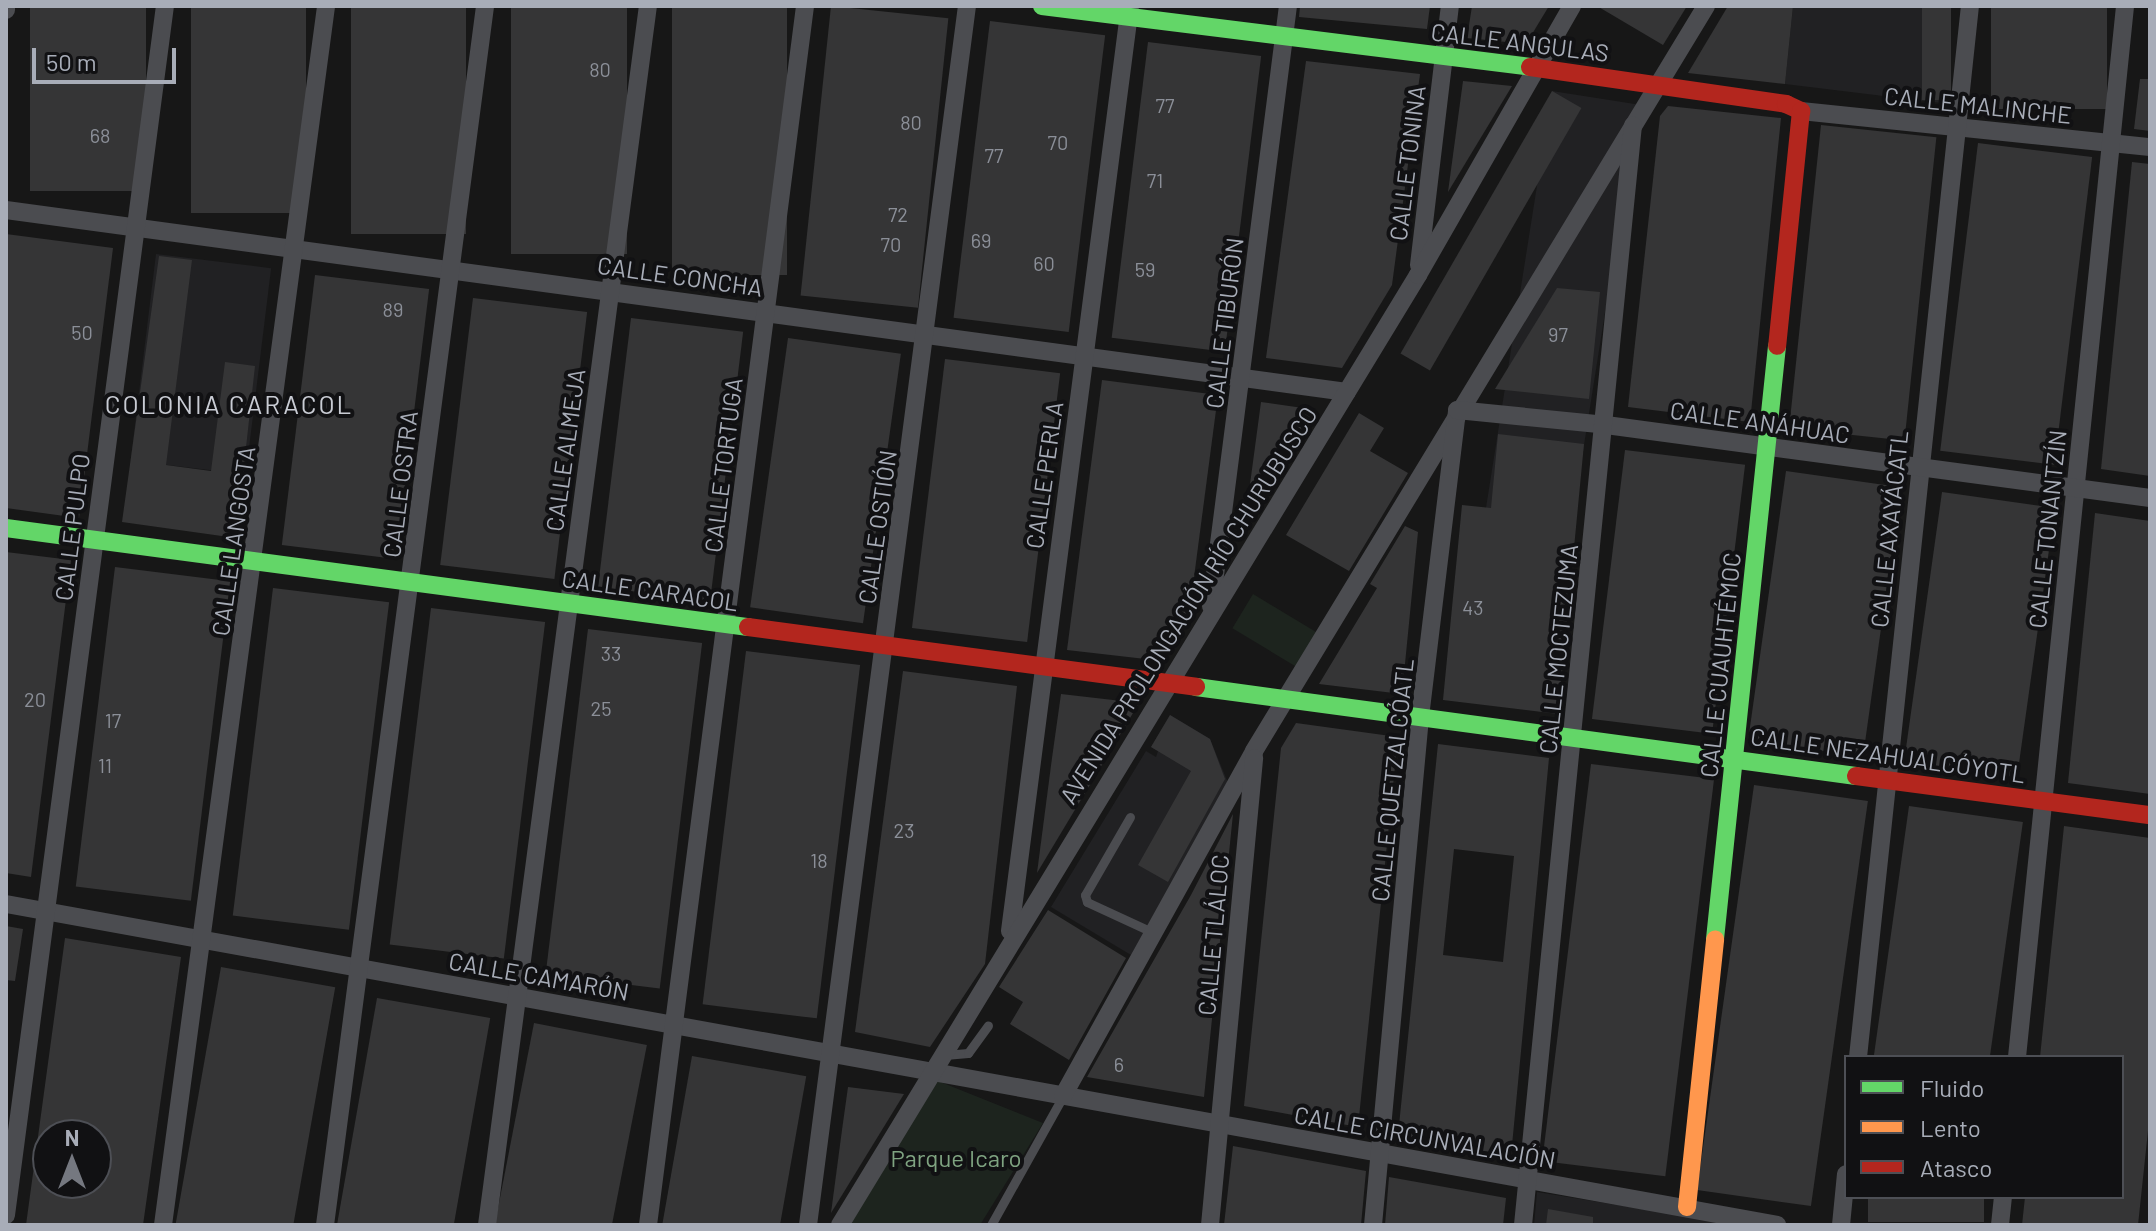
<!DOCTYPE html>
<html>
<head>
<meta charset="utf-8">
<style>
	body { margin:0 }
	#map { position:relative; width:2156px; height:1231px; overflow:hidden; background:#171717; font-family:Barlow,sans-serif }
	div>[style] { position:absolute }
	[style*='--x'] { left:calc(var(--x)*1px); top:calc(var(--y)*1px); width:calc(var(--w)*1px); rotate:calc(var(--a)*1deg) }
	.built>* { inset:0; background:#212123; transform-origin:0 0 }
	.green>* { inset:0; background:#1d241e; transform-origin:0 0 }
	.building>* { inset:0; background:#353536; transform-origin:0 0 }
	.lane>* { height:9px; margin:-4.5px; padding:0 4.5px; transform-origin:4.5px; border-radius:4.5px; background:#4b4c50 }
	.street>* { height:18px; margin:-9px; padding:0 9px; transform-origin:9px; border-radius:9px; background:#4b4c50 }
	.fast>* { height:18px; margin:-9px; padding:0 9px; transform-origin:9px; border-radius:9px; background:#63d668 }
	.slow>* { height:18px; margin:-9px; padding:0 9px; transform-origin:9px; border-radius:9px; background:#ff974d }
	.jam>* { height:18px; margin:-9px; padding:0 9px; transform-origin:9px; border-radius:9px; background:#b3261e }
	span { translate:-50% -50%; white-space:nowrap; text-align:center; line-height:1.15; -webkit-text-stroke:8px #111113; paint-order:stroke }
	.number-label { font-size:20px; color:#8b8f98 }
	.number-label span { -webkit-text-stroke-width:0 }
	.street-label { font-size:24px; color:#a8adb8 }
	.park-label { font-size:24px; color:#7fa381 }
	.neighbourhood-label { font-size:26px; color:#c9ccd4; letter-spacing:2px }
	.frame { position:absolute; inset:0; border:8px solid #a8adb8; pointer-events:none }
	.legend { position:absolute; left:1844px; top:1055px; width:280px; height:144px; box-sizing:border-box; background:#111113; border:2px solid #4d4f55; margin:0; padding:10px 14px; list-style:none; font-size:24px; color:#a8adb8 }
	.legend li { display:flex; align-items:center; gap:16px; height:40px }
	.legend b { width:40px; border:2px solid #4d4f55 }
	.north { position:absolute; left:32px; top:1119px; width:80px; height:80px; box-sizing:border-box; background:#111113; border:2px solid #4d4f55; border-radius:50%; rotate:0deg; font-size:22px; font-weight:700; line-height:32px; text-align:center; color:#a8adb8 }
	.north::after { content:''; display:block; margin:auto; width:28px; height:36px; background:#757880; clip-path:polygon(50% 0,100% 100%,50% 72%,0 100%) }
	.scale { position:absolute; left:32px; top:48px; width:144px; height:36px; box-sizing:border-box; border:4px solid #a8adb8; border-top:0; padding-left:10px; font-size:24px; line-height:28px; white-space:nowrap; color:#a8adb8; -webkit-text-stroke:6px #111113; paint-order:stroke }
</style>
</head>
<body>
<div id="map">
	<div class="built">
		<i style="clip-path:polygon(1793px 6px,1951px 6px,1941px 103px,1785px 84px)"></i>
		<i style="left:1552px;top:91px;width:87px;height:575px;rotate:9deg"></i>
		<i style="left:156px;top:254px;width:116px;height:208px;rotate:7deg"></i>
		<i style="clip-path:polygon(1170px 715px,1210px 739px,1228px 783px,1131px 955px,1051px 907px,1146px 751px,1156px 757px,1158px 751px,1151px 747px)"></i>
		<i style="clip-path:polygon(1537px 1192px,1692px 1217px,1732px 1225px,1534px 1225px)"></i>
	</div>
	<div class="green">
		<i style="left:1253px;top:594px;width:75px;height:40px;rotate:31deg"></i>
		<i style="clip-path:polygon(938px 1081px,1043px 1123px,980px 1225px,847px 1225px)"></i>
	</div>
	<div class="building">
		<i style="left:30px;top:6px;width:116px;height:185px"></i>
		<i style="left:191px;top:6px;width:115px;height:207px"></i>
		<i style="left:351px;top:6px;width:115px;height:228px"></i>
		<i style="left:511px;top:6px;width:116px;height:248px"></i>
		<i style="left:672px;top:6px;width:115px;height:269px"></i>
		<i style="left:831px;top:6px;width:118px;height:291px;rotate:6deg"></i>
		<i style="clip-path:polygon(1300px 6px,1430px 6px,1427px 29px,1299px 17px)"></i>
		<i style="clip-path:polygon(1472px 6px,1549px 6px,1526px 44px,1467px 38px)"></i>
		<i style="clip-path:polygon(1597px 6px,1687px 6px,1663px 45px)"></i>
		<i style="clip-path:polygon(1728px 6px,1793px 6px,1785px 84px,1688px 73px)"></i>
		<i style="left:1922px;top:6px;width:29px;height:94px"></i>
		<i style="left:1991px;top:6px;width:116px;height:103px"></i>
		<i style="left:990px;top:21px;width:116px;height:299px;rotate:7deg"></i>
		<i style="left:1148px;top:42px;width:114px;height:298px;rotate:7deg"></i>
		<i style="clip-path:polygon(1306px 61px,1420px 74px,1392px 285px,1342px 368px,1266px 358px)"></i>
		<i style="clip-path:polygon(2140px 79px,2150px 79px,2150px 131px,2134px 129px)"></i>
		<i style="clip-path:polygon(1463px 81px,1512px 86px,1448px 192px)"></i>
		<i style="left:1552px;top:91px;width:34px;height:303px;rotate:30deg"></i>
		<i style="clip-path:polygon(1668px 106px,1781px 118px,1750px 422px,1628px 407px,1660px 116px)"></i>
		<i style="left:1821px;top:125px;width:116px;height:305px;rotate:6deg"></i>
		<i style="left:1978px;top:143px;width:115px;height:310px;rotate:7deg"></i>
		<i style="clip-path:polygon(2132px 162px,2150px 164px,2150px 476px,2101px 469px)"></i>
		<i style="clip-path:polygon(6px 234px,113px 248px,79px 518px,6px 508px)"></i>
		<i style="clip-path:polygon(159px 256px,192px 260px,166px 465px,211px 471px,225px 362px,255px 366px,236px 538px,122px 522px)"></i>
		<i style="left:315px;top:275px;width:115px;height:272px;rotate:7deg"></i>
		<i style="clip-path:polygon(1557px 288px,1600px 292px,1589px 399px,1495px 389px)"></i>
		<i style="left:473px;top:298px;width:115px;height:269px;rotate:7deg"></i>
		<i style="left:631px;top:318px;width:113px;height:271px;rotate:7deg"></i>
		<i style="left:788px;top:338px;width:114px;height:272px;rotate:8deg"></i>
		<i style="left:945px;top:359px;width:116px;height:271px;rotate:7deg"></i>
		<i style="clip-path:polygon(1102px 380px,1218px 395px,1188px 623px,1163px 661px,1067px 650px)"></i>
		<i style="clip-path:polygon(1261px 402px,1317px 410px,1244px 529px,1259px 417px)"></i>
		<i style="clip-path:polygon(1359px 413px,1384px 428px,1370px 451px,1408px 473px,1349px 571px,1286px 535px)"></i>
		<i style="clip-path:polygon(1498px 434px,1584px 444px,1558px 714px,1443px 700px,1462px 505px,1491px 508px)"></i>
		<i style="left:1625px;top:450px;width:121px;height:271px;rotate:7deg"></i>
		<i style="left:1786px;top:471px;width:116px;height:272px;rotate:8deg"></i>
		<i style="left:1942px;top:492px;width:114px;height:272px;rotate:8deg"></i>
		<i style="clip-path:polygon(2095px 513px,2150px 521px,2150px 794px,2068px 783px)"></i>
		<i style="clip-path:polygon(1405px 526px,1418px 532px,1402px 694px,1319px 684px,1377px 588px,1370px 584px)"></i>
		<i style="clip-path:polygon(6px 552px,71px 560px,31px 877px,6px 873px)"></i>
		<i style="left:115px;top:567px;width:116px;height:322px;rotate:7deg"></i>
		<i style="left:273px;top:588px;width:117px;height:330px;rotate:7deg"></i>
		<i style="left:431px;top:608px;width:115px;height:339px;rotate:7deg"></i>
		<i style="left:588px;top:629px;width:115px;height:348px;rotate:7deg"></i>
		<i style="left:746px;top:651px;width:115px;height:356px;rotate:7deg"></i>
		<i style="clip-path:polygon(903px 671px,1017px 686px,985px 964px,930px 1047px,855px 1032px)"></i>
		<i style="clip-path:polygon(1061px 694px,1139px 703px,1037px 873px,1052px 758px)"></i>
		<i style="clip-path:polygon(1170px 715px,1210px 739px,1225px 779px,1168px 882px,1138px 865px,1191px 771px,1151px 747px)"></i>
		<i style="clip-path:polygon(1296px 723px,1398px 737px,1358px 1127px,1244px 1106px,1281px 748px)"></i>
		<i style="clip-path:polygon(evenodd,1438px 744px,1549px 758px,1511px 1156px,1398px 1135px,1438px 744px,1454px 849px,1514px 856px,1503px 962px,1443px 955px,1454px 849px)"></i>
		<i style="left:1591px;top:764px;width:124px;height:400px;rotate:7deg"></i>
		<i style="left:1754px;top:785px;width:115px;height:409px;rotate:8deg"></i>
		<i style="left:1909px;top:806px;width:115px;height:252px;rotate:8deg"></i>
		<i style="clip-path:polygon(1233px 814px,1204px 1097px,1087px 1077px,1191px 895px)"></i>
		<i style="clip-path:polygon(2064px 826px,2150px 838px,2150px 1112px,2138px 1225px,2022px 1225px,2025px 1197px,2122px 1197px,2122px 1057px,2040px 1057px)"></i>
		<i style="clip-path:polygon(1048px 910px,1126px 958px,1069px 1060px,1010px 1024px,1023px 1002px,999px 987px)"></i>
		<i style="clip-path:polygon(6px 926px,23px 929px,15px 981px,6px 980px)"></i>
		<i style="clip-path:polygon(evenodd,65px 938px,181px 957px,143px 1225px,26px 1225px,65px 938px,48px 1135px,97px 1135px,96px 1185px,48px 1183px,48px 1135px)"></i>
		<i style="left:221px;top:967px;width:116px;height:260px;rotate:10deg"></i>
		<i style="left:377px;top:998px;width:115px;height:229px;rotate:10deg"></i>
		<i style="left:534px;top:1023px;width:115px;height:204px;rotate:11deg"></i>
		<i style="left:692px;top:1056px;width:116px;height:171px;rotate:10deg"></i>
		<i style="clip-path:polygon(848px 1087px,904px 1094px,831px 1213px,842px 1130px)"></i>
		<i style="clip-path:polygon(1233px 1146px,1366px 1171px,1361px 1225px,1224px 1225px)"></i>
		<i style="clip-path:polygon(1389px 1177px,1506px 1198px,1503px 1225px,1385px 1225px)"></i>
		<i style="left:1868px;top:1197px;width:116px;height:25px"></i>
		<i style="clip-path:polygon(1548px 1209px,1593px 1217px,1593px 1225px,1546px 1225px)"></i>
	</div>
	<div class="lane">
		<i style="--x:1130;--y:817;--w:90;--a:120"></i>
		<i style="--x:1085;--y:895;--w:7;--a:74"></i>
		<i style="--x:1087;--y:902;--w:74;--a:24.8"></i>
		<i style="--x:945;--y:1055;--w:23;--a:-5"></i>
		<i style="--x:968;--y:1053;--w:34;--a:-54"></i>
		<i style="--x:991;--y:1225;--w:148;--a:-60.8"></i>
	</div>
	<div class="street">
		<i style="--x:6;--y:10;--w:4;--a:-90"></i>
		<i style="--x:1801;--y:111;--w:351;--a:5.9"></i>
		<i style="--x:6;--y:210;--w:1353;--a:7.73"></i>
		<i style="--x:1419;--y:265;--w:261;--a:-83.2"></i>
		<i style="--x:1211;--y:606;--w:605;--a:-82.69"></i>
		<i style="--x:6;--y:904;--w:1800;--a:10.27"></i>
		<i style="--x:1010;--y:931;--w:933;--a:-82.61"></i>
		<i style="--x:1858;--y:1057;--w:1057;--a:-83.92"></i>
		<i style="--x:2017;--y:1057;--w:1057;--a:-84.13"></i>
		<i style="--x:1063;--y:1096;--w:394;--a:-61"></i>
		<i style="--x:1254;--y:751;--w:871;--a:-58.75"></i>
		<i style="--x:6;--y:1215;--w:1219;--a:-82.51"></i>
		<i style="--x:163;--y:1225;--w:1230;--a:-82.38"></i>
		<i style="--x:325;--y:1225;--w:1229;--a:-82.52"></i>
		<i style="--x:487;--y:1225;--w:1230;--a:-82.48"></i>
		<i style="--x:648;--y:1225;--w:1229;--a:-82.66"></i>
		<i style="--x:808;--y:1225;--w:1229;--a:-82.57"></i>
		<i style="--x:840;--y:1225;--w:1112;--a:-58.68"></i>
		<i style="--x:1418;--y:275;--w:310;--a:-60.2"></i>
		<i style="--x:1210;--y:1225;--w:469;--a:-84.6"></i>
		<i style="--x:1373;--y:1225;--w:510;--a:-84.71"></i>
		<i style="--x:1420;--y:717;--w:309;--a:-83.1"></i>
		<i style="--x:1457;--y:410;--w:150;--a:5.7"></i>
		<i style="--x:1606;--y:425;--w:549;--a:7.64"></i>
		<i style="--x:1523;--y:1225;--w:1105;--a:-84.29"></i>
		<i style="--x:1841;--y:1225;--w:51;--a:-84.4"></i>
		<i style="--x:2000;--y:1225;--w:28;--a:-84"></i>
	</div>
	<div class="fast">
		<i style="--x:1042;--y:6;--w:492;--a:7.1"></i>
		<i style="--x:6;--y:528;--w:749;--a:7.6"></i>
		<i style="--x:1196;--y:687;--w:666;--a:7.68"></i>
		<i style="--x:1715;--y:939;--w:596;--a:-84.03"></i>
	</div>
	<div class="slow">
		<i style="--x:1687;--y:1207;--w:269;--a:-84"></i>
	</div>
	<div class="jam">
		<i style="--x:1530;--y:67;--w:259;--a:8.2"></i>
		<i style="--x:1786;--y:104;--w:17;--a:25"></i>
		<i style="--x:1801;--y:111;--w:236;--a:95.8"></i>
		<i style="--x:748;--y:627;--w:452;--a:7.6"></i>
		<i style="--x:1856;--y:776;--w:297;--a:7.6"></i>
	</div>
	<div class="number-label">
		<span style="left:600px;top:69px">80</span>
		<span style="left:1165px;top:105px">77</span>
		<span style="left:911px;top:122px">80</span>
		<span style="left:100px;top:135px">68</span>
		<span style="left:1058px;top:142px">70</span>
		<span style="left:994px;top:155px">77</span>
		<span style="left:1155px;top:180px">71</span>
		<span style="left:898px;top:214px">72</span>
		<span style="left:981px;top:240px">69</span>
		<span style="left:891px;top:244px">70</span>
		<span style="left:1044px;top:263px">60</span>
		<span style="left:1145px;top:269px">59</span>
		<span style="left:393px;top:309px">89</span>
		<span style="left:82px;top:332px">50</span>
		<span style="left:1558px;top:334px">97</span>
		<span style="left:1473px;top:607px">43</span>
		<span style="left:611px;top:653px">33</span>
		<span style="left:35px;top:699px">20</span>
		<span style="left:601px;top:708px">25</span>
		<span style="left:113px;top:720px">17</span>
		<span style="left:105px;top:765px">11</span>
		<span style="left:904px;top:830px">23</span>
		<span style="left:819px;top:860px">18</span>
		<span style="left:1119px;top:1064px">6</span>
	</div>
	<div class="street-label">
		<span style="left:1520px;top:42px;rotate:7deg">CALLE ANGULAS</span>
		<span style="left:1978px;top:105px;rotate:6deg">CALLE MALINCHE</span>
		<span style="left:1407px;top:163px;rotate:-83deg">CALLE TONINA</span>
		<span style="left:680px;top:276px;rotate:8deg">CALLE CONCHA</span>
		<span style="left:1224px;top:323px;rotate:-83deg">CALLE TIBURÓN</span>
		<span style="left:1760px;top:422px;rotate:8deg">CALLE ANÁHUAC</span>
		<span style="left:565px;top:450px;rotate:-82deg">CALLE ALMEJA</span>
		<span style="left:723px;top:465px;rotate:-83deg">CALLE TORTUGA</span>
		<span style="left:1044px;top:475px;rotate:-82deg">CALLE PERLA</span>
		<span style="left:400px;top:484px;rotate:-83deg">CALLE OSTRA</span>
		<span style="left:72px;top:527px;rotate:-83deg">CALLE PULPO</span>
		<span style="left:877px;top:527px;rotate:-82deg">CALLE OSTIÓN</span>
		<span style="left:1889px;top:529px;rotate:-84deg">CALLE AXAYÁCATL</span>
		<span style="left:2047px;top:529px;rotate:-84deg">CALLE TONANTZÍN</span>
		<span style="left:233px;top:541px;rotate:-82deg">CALLE LANGOSTA</span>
		<span style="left:650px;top:590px;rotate:8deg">CALLE CARACOL</span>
		<span style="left:1188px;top:605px;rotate:-58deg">AVENIDA PROLONGACIÓN RÍO CHURUBUSCO</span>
		<span style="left:1558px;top:649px;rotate:-84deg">CALLE MOCTEZUMA</span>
		<span style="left:1720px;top:665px;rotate:-84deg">CALLE CUAUHTÉMOC</span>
		<span style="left:1888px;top:755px;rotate:8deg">CALLE NEZAHUALCÓYOTL</span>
		<span style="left:1392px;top:780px;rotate:-84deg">CALLE QUETZALCÓATL</span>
		<span style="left:1213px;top:935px;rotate:-85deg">CALLE TLÁLOC</span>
		<span style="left:539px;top:976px;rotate:10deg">CALLE CAMARÓN</span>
		<span style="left:1425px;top:1137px;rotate:10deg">CALLE CIRCUNVALACIÓN</span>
	</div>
	<div class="park-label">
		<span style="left:956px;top:1158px">Parque Icaro</span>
	</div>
	<div class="neighbourhood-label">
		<span style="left:229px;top:404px">COLONIA CARACOL</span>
	</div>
	<div class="frame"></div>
	<ul class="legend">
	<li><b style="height:10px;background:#63d668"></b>Fluido</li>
	<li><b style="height:10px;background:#ff974d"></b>Lento</li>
	<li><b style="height:10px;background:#b3261e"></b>Atasco</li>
	</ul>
	<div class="north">N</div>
	<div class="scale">50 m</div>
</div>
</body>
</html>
